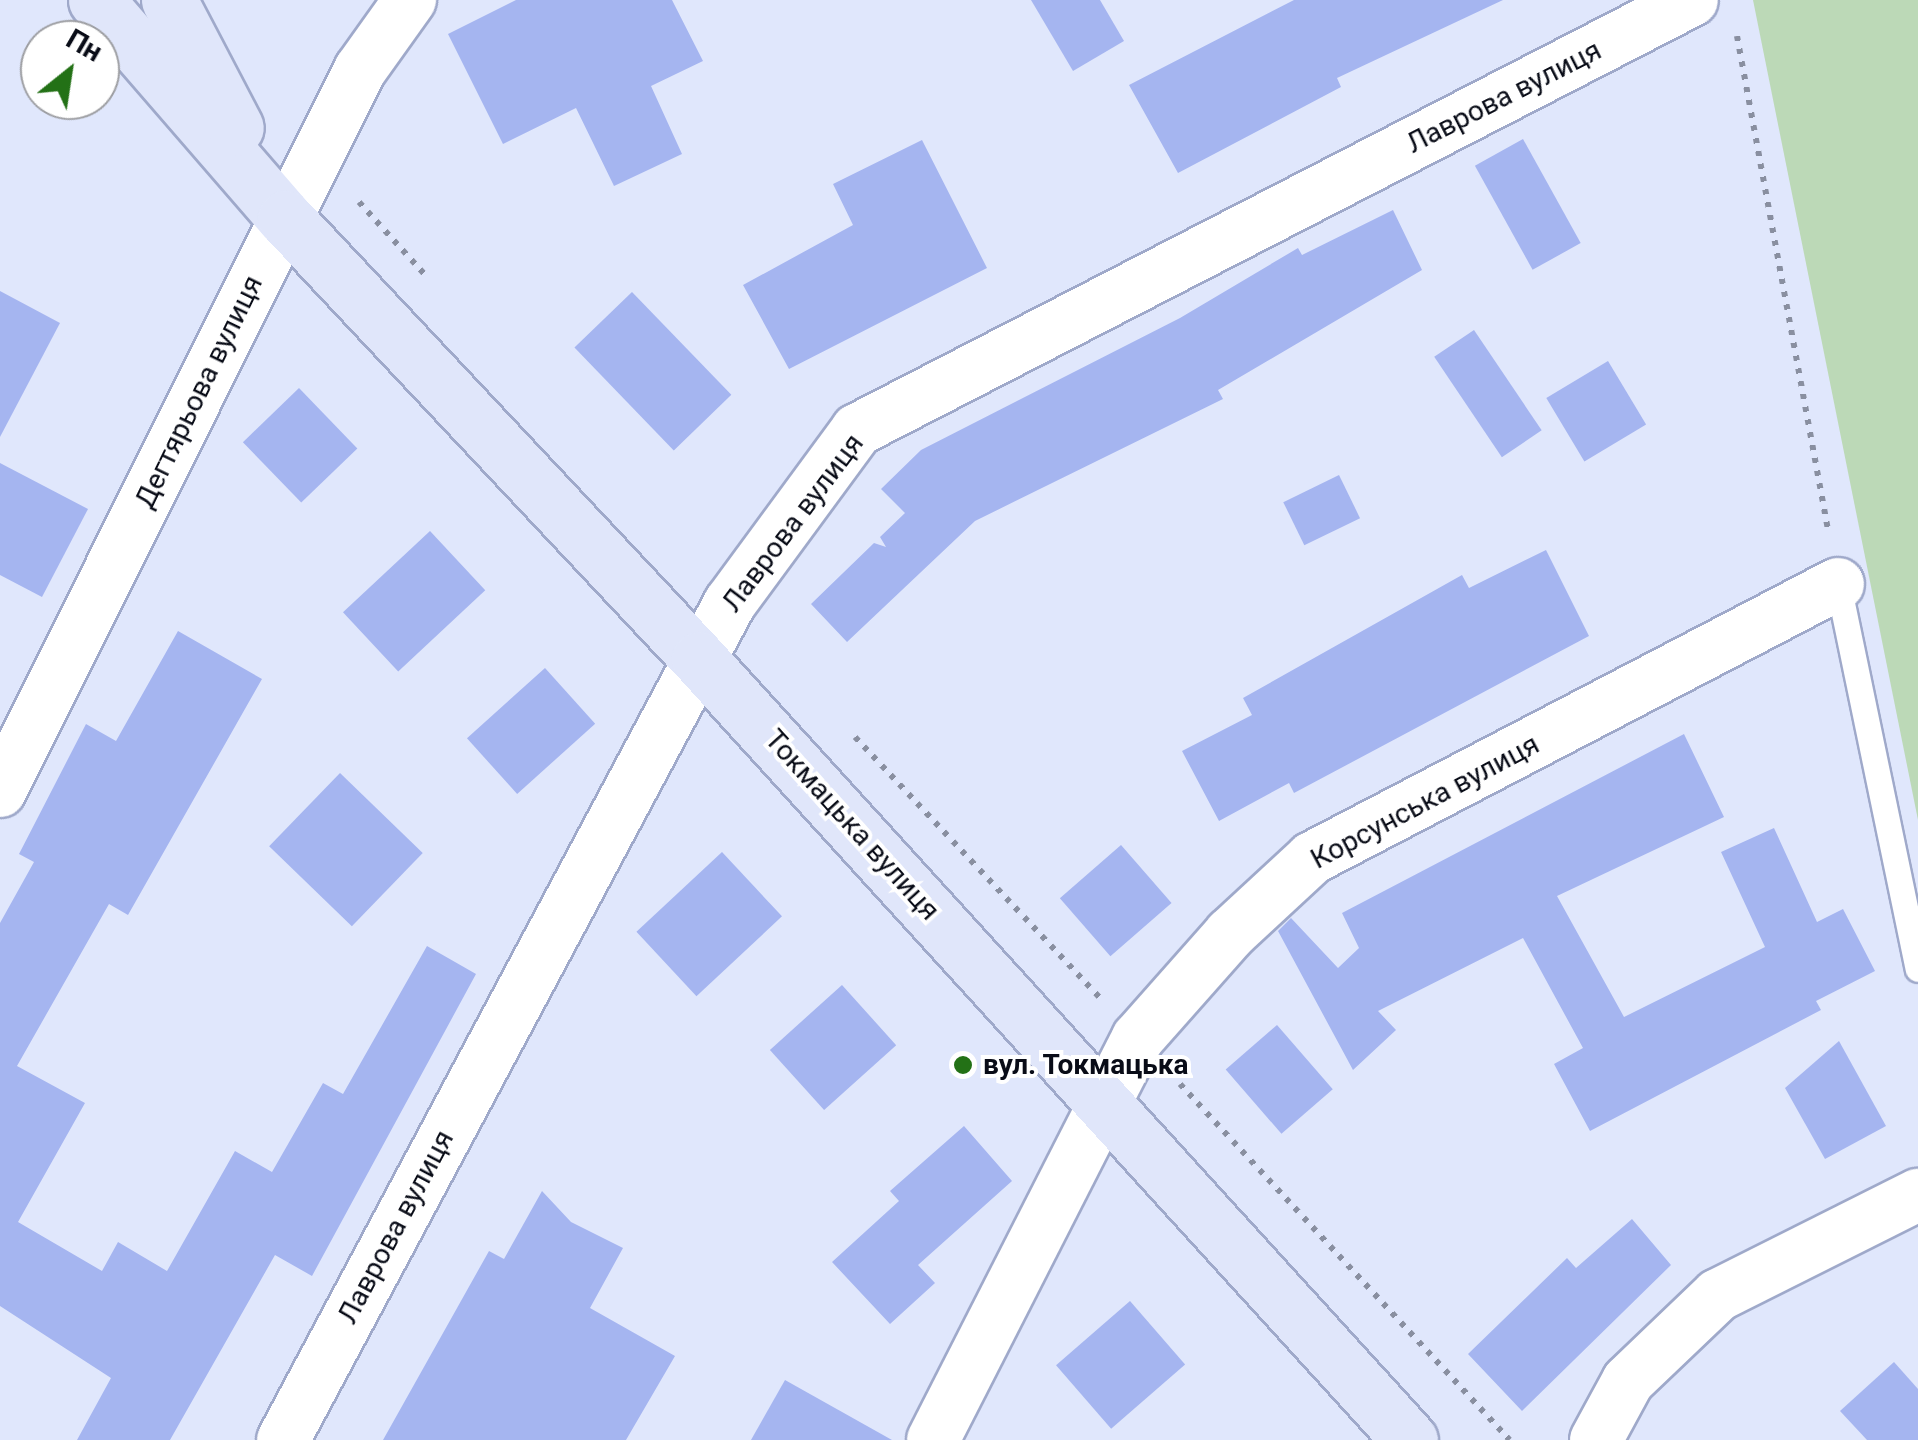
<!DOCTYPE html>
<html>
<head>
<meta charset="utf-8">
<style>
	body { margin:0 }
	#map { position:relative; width:1918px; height:1440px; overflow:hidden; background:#e0e7fc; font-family:Roboto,sans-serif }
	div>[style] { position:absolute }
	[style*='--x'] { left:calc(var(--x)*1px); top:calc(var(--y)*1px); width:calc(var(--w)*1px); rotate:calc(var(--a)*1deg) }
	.green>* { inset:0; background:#bcd9b7 }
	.building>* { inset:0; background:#a5b5f0; transform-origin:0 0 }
	.path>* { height:6px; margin-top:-3px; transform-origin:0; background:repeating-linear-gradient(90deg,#898fa0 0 5px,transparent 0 13px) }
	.roads { filter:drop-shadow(2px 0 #9fa9ca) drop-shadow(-2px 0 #9fa9ca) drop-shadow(0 2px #9fa9ca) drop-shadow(0 -2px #9fa9ca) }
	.lane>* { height:25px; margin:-12.5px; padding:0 12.5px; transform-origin:12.5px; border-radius:12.5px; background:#fff }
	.street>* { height:52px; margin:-26px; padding:0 26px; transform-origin:26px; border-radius:26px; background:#fff }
	.secondary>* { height:55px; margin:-27.5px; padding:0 27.5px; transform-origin:27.5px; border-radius:27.5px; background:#e0e6fa }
	.dots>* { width:28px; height:28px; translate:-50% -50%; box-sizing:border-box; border:5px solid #fff; border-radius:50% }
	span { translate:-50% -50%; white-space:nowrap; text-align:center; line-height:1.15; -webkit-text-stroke:8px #fff; paint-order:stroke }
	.street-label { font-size:28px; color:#090c17 }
	.poi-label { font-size:28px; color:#090c17; font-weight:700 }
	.left { translate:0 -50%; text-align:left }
	.north { position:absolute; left:20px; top:20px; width:100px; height:100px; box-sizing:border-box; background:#fff; border:2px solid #9d9ea2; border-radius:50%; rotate:30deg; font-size:28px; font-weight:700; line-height:40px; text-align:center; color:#090c17 }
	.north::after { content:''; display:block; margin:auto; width:35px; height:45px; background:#237116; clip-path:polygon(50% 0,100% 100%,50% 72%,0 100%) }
</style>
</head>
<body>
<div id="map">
	<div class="green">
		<i style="clip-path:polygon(1753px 0,1918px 0,1918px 820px)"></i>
	</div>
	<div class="building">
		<i style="clip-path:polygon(516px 0,672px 0,703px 61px,651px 86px,682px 154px,614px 186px,576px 108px,503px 144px,448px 34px)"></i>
		<i style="clip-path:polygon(1031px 0,1100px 0,1124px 41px,1073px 71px)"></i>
		<i style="clip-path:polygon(1294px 0,1503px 0,1337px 78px,1341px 87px,1178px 173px,1129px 85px)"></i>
		<i style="left:1523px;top:139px;width:119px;height:55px;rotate:61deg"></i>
		<i style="clip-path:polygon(922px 140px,987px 268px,789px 369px,743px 285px,853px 225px,833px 184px)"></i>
		<i style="clip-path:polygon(1393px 210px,1422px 270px,1218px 390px,1223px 399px,975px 521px,847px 642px,811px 604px,874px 543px,886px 547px,880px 537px,905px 513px,881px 489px,921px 450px,1180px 318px,1298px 248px,1302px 255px)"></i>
		<i style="clip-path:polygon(0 291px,60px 323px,0 437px)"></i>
		<i style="left:632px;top:292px;width:143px;height:80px;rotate:46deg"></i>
		<i style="left:1474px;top:330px;width:121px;height:48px;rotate:56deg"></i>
		<i style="left:1608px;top:361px;width:74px;height:72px;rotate:59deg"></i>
		<i style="left:299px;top:388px;width:84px;height:78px;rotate:46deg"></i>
		<i style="clip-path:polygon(0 463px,88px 509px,42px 597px,0 575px)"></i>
		<i style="left:1339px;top:475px;width:48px;height:62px;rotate:64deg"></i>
		<i style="left:430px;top:531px;width:81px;height:119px;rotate:47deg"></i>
		<i style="clip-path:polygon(1546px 550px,1589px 636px,1294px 793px,1289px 783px,1219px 821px,1182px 751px,1252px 715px,1243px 698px,1462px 575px,1469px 588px)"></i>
		<i style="clip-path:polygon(178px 631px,262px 679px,128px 915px,109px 904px,17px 1066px,85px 1103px,18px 1222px,102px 1271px,118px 1242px,167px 1271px,235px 1151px,272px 1172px,323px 1083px,343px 1094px,427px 946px,476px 974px,312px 1276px,275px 1255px,170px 1440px,77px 1440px,111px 1378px,0 1306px,0 923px,34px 862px,19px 854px,86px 724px,116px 741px)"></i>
		<i style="left:545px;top:668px;width:75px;height:105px;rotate:48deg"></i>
		<i style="clip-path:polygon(1684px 734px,1724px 817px,1557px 896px,1624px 1017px,1765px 947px,1721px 852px,1774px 828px,1817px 922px,1843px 909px,1875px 971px,1816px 1001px,1821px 1010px,1590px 1131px,1554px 1064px,1583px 1048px,1523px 938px,1378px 1011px,1396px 1030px,1353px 1070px,1278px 931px,1291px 918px,1338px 968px,1359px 948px,1342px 913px)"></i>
		<i style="left:340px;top:773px;width:115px;height:102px;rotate:44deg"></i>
		<i style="left:1121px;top:845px;width:77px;height:81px;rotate:49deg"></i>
		<i style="left:722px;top:852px;width:88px;height:117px;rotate:47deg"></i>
		<i style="left:842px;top:985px;width:81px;height:97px;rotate:48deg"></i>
		<i style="left:1277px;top:1025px;width:85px;height:68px;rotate:49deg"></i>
		<i style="clip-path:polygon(1839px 1041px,1886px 1126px,1825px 1159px,1785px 1088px)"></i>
		<i style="clip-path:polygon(964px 1126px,1012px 1181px,918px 1265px,935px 1283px,890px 1324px,832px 1262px,899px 1201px,890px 1191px)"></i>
		<i style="clip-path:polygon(542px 1191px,571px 1222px,623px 1248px,590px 1308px,675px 1356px,626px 1440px,383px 1440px,489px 1251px,504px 1259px)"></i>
		<i style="clip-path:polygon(1632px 1219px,1671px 1265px,1522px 1411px,1468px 1354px,1567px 1258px,1576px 1268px)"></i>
		<i style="left:1130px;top:1301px;width:84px;height:98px;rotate:49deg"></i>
		<i style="clip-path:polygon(1894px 1362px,1918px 1389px,1918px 1440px,1867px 1440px,1840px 1411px)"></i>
		<i style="clip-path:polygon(785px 1380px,892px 1440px,751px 1440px)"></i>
	</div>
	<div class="path">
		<i style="--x:1737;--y:36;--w:502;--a:79.56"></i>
		<i style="--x:359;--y:202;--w:103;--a:47.8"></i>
		<i style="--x:855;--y:737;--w:358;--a:46.8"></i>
		<i style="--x:1180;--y:1084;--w:485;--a:47.2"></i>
	</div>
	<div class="roads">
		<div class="lane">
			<i style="--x:1838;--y:584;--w:393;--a:78.3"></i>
		</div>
		<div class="street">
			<i style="--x:0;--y:791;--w:806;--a:-63.47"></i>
			<i style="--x:360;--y:70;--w:86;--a:-54.5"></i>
			<i style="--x:283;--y:1440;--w:949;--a:-61.9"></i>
			<i style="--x:730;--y:603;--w:215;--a:-53.7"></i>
			<i style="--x:857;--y:430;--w:939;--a:-27.25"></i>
			<i style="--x:933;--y:1440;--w:451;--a:-63"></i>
			<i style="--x:1138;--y:1038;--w:139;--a:-48.5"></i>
			<i style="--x:1230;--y:934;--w:112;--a:-42.8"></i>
			<i style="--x:1312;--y:858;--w:593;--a:-27.52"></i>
			<i style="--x:1596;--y:1440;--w:67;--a:-61.5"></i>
			<i style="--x:1628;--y:1381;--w:124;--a:-43.7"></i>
			<i style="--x:1718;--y:1295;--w:224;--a:-26.6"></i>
		</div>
		<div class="secondary">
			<i style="--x:96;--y:0;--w:289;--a:49.1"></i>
			<i style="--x:285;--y:218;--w:605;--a:46.81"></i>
			<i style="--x:699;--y:659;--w:1056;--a:47.69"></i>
			<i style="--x:169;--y:0;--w:144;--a:62.4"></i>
		</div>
	</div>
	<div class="dots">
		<i style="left:963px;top:1065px;background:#237116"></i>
	</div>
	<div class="street-label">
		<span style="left:1504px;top:97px;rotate:-27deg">Лаврова вулиця</span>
		<span style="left:199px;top:392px;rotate:-64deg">Дегтярьова вулиця</span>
		<span style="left:793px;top:523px;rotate:-53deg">Лаврова вулиця</span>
		<span style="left:1425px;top:802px;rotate:-28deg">Корсунська вулиця</span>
		<span style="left:852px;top:825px;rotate:48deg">Токмацька вулиця</span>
		<span style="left:396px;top:1227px;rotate:-62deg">Лаврова вулиця</span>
	</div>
	<div class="poi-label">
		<span class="left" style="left:983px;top:1065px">вул. Токмацька</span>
	</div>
	<div class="north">Пн</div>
</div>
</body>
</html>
